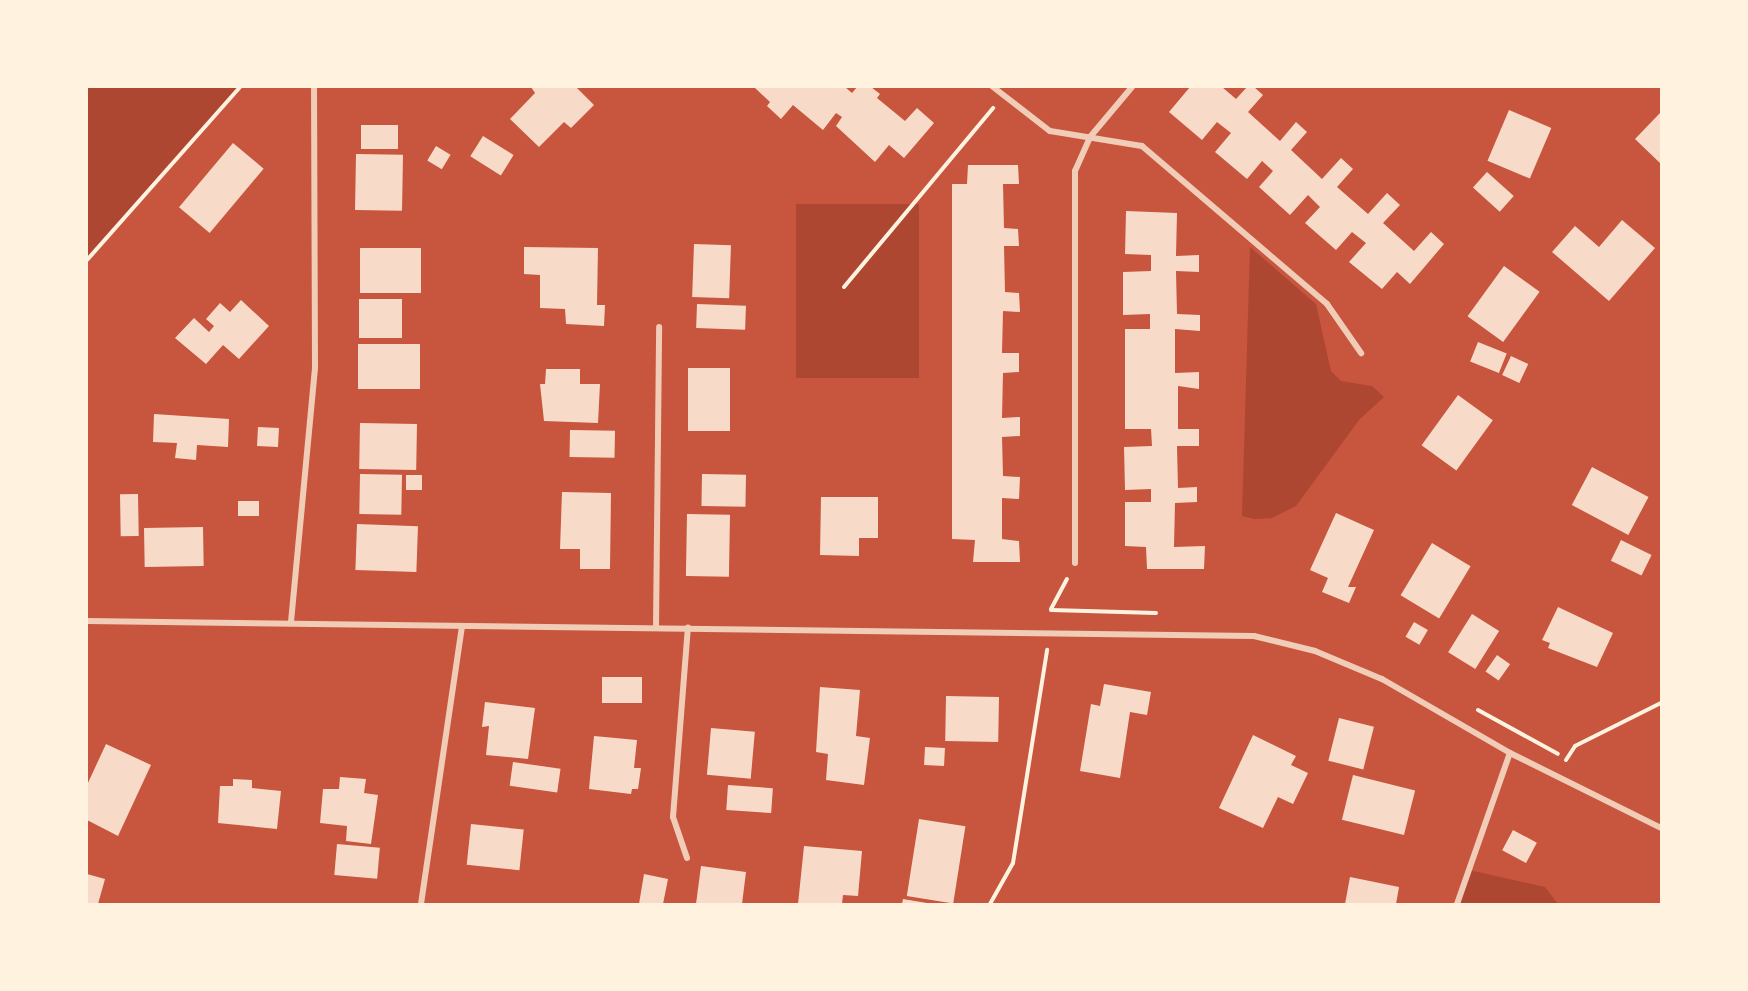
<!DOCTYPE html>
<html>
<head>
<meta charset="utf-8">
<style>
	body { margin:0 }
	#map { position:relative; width:1748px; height:991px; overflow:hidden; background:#c8553d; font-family:Raleway,sans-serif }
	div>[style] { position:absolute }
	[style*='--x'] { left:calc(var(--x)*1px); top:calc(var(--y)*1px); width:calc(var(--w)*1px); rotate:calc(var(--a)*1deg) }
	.green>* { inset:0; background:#ae4732; transform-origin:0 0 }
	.building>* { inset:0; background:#f7dbc8; transform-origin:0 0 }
	.path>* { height:4px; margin:-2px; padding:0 2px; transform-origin:2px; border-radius:2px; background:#fff3e0 }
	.minor>* { height:6px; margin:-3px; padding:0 3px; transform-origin:3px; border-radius:3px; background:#f1ccb7 }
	span { translate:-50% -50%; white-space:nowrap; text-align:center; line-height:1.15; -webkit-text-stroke:6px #fff3e0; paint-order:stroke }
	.frame { position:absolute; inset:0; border:88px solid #fff3e0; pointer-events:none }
</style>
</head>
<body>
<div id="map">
	<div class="green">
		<i style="clip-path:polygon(87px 87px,240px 87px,87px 260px)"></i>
		<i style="left:919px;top:204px;width:174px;height:123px;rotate:90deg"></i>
		<i style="clip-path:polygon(1250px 247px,1316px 304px,1331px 371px,1341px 381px,1372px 386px,1384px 397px,1359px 420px,1296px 506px,1272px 518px,1254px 519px,1242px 516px)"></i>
		<i style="clip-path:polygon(1469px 870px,1545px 887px,1558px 904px,1457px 904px)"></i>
	</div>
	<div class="building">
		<i style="clip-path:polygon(531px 87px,576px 87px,594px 105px,571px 128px,564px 122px,539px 147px,510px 119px,535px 93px)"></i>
		<i style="clip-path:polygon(754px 87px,845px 87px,852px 93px,857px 87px,871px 87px,880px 94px,877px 98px,905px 121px,917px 108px,934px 123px,904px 158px,889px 145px,875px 162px,836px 126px,842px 117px,836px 113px,823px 130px,793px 105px,781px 119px,767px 106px,770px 102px)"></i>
		<i style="clip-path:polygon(1190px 87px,1222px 87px,1236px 99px,1247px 87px,1254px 87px,1263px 95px,1248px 112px,1280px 141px,1296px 122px,1307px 132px,1291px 150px,1322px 179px,1341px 158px,1353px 169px,1337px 187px,1368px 214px,1387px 193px,1400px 205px,1383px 223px,1414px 251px,1431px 232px,1444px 244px,1410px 284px,1397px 272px,1382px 289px,1349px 262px,1366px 243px,1352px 232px,1336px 250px,1305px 223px,1320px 207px,1308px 195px,1290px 215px,1259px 187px,1273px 171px,1262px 161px,1247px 179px,1215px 152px,1231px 133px,1217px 122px,1202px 140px,1169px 112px)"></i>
		<i style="left:1509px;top:110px;width:46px;height:55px;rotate:23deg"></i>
		<i style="clip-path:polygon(1661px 112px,1661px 164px,1635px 139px)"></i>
		<i style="left:361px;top:125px;width:37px;height:24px"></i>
		<i style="left:483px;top:136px;width:36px;height:24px;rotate:32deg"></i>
		<i style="left:233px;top:143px;width:40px;height:84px;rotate:40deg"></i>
		<i style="left:436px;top:146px;width:17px;height:17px;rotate:31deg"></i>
		<i style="left:356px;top:154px;width:47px;height:56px;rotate:1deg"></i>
		<i style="clip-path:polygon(968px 165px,1018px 165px,1019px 184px,1003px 184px,1004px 228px,1018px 229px,1019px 246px,1004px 246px,1005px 292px,1019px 293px,1020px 312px,1003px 311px,1002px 353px,1019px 353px,1019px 372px,1003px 373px,1002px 418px,1020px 417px,1020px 436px,1002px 437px,1003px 476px,1020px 477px,1019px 499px,1002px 498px,1002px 539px,1019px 541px,1020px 562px,973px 562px,975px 540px,952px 539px,952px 184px,967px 184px)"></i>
		<i style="left:1487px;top:172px;width:36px;height:21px;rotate:42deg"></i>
		<i style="clip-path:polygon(1126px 211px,1177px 213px,1176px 256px,1199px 255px,1199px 272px,1176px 271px,1177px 314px,1200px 315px,1200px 331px,1175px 329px,1175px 373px,1199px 372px,1199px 389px,1178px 386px,1178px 429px,1199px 429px,1199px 446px,1177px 446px,1178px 488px,1197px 487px,1197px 502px,1175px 503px,1174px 547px,1205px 546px,1204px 569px,1147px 569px,1146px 547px,1125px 546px,1125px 502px,1151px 502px,1151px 489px,1125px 490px,1124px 447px,1152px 446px,1151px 429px,1125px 429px,1125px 329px,1150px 329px,1150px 314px,1123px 315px,1123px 272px,1151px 271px,1151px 255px,1125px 254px)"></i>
		<i style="clip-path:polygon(1622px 220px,1655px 248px,1609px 301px,1552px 252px,1575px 226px,1599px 247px)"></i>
		<i style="left:694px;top:244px;width:37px;height:53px;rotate:2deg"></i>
		<i style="clip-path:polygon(524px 247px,598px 248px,597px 305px,605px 305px,604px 326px,566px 324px,565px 309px,540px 308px,540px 275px,524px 274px)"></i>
		<i style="left:360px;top:248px;width:61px;height:45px"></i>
		<i style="left:1504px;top:266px;width:44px;height:62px;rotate:36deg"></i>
		<i style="left:359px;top:299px;width:43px;height:39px"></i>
		<i style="clip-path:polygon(241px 300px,269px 326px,239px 359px,223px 345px,206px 364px,175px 338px,194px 318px,209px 332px,214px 326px,206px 319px,220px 303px,230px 312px)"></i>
		<i style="left:697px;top:304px;width:49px;height:24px;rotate:2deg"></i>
		<i style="left:1478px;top:342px;width:31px;height:21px;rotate:22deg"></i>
		<i style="left:420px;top:344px;width:45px;height:62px;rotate:90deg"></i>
		<i style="left:1511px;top:356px;width:19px;height:21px;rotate:25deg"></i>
		<i style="left:688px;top:368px;width:42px;height:63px"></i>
		<i style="clip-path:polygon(546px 369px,580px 369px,580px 384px,600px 384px,598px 423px,544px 421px,540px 384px,545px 384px)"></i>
		<i style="left:1458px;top:395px;width:43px;height:62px;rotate:36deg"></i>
		<i style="clip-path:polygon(154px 414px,229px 419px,228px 447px,197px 445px,196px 460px,175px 458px,177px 443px,153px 442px)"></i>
		<i style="left:360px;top:423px;width:57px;height:46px;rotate:1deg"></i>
		<i style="left:258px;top:427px;width:21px;height:19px;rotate:3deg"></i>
		<i style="left:570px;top:430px;width:45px;height:27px;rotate:1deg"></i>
		<i style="left:1592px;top:467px;width:64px;height:43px;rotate:28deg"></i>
		<i style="left:360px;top:474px;width:42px;height:40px;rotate:1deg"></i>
		<i style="left:702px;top:474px;width:44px;height:32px;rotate:1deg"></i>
		<i style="left:406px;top:475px;width:16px;height:15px"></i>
		<i style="clip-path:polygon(562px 492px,611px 493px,610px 569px,580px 569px,580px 549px,560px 549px)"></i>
		<i style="left:138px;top:494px;width:42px;height:18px;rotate:89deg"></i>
		<i style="clip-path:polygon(821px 497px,878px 497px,878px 538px,859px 538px,859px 556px,820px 555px)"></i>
		<i style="left:238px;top:501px;width:21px;height:15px"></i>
		<i style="clip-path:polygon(1336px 513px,1374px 530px,1348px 587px,1356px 587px,1349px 603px,1322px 592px,1328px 578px,1310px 570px)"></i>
		<i style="left:687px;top:514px;width:43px;height:62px;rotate:1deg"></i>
		<i style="left:357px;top:524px;width:61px;height:46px;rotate:2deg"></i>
		<i style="left:203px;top:527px;width:39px;height:59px;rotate:89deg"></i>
		<i style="left:1621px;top:540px;width:34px;height:23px;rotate:26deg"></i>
		<i style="left:1432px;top:543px;width:45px;height:61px;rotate:31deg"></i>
		<i style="clip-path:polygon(1558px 607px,1613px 633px,1597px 667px,1548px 648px,1550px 643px,1542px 640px)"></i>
		<i style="left:1472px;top:614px;width:32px;height:45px;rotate:32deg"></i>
		<i style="left:1414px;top:622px;width:16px;height:17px;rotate:30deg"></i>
		<i style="left:1497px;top:655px;width:16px;height:20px;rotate:35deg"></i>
		<i style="left:602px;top:677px;width:40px;height:26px"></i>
		<i style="clip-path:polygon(1104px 684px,1151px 692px,1147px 715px,1130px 712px,1120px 778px,1080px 771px,1091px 704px,1100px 706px)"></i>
		<i style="clip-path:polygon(820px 687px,860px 690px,856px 736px,870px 738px,864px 785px,826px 780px,828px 754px,816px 752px)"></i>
		<i style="left:946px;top:696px;width:53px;height:45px;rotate:1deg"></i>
		<i style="clip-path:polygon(485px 702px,535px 708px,528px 759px,486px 755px,489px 726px,482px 727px)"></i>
		<i style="left:1339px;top:718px;width:36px;height:44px;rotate:14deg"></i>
		<i style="left:711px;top:728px;width:44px;height:47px;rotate:5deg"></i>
		<i style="clip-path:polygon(1253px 735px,1296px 756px,1291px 765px,1308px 773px,1293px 804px,1278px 797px,1263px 828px,1219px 808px)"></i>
		<i style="clip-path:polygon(594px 736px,637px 740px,634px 768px,641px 768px,638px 789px,632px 789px,631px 794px,589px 789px)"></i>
		<i style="clip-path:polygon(106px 744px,151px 765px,118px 836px,87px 820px,87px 785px)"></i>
		<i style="left:925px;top:747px;width:20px;height:18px;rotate:3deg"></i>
		<i style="left:513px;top:762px;width:48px;height:24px;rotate:8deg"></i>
		<i style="left:1353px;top:775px;width:64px;height:46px;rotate:14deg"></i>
		<i style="clip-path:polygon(340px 777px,366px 779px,364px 793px,378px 795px,371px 844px,346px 841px,347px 826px,320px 823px,323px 789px,339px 789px)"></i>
		<i style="clip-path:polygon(233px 779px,252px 780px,252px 788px,281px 791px,277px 829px,218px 823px,220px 786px,233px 786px)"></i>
		<i style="left:728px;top:785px;width:45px;height:25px;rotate:4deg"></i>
		<i style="left:919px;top:819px;width:47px;height:78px;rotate:9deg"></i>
		<i style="left:471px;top:824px;width:53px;height:41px;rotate:6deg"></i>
		<i style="left:1513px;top:830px;width:27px;height:23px;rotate:28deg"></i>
		<i style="left:337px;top:844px;width:43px;height:31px;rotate:5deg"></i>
		<i style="clip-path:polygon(804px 846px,862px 851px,858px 896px,843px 895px,842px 904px,798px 904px)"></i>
		<i style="clip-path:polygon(701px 866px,746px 872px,742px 904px,696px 904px)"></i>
		<i style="clip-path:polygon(87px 874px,105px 879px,98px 904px,87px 904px)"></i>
		<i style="clip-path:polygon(644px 874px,668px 879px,663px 904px,639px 904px)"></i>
		<i style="clip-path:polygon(1350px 877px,1399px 887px,1396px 904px,1345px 904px)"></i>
		<i style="clip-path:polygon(903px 899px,927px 903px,927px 904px,902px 904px)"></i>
	</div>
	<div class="path">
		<i style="--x:87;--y:260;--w:231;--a:-48.5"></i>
		<i style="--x:844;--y:287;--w:233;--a:-50.2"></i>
		<i style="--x:1051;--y:609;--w:34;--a:-62"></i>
		<i style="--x:1051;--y:610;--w:105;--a:1.6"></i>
		<i style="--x:1478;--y:710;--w:91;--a:28.8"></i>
		<i style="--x:1566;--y:760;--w:17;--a:-57"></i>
		<i style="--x:1575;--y:746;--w:96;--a:-26.6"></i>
		<i style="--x:990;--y:904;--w:47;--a:-60.7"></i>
		<i style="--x:1013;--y:863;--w:216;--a:-80.9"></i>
	</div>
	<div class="minor">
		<i style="--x:993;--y:87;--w:72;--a:37.7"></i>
		<i style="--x:1050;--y:131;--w:93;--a:9.3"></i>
		<i style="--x:1142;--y:146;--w:243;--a:40.5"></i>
		<i style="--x:1327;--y:304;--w:60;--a:55.2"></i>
		<i style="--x:1075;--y:563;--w:392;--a:-90"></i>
		<i style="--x:1075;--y:171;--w:37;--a:-66"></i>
		<i style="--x:1090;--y:137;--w:65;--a:-50"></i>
		<i style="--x:87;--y:621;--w:1167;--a:0.74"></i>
		<i style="--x:1254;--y:636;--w:63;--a:13.8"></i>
		<i style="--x:1315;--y:651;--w:73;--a:22.7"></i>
		<i style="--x:1382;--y:679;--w:148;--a:30"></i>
		<i style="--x:1510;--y:753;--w:169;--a:26.4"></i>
		<i style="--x:291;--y:622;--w:256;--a:-84.6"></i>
		<i style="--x:315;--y:367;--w:280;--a:-90.2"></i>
		<i style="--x:656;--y:627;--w:300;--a:-89.4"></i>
		<i style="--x:687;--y:858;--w:43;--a:-108.9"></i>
		<i style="--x:673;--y:817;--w:190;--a:-85.5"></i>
		<i style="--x:421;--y:904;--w:281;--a:-81.6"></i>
		<i style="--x:1457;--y:904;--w:160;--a:-70.7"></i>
	</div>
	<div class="frame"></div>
</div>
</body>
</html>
